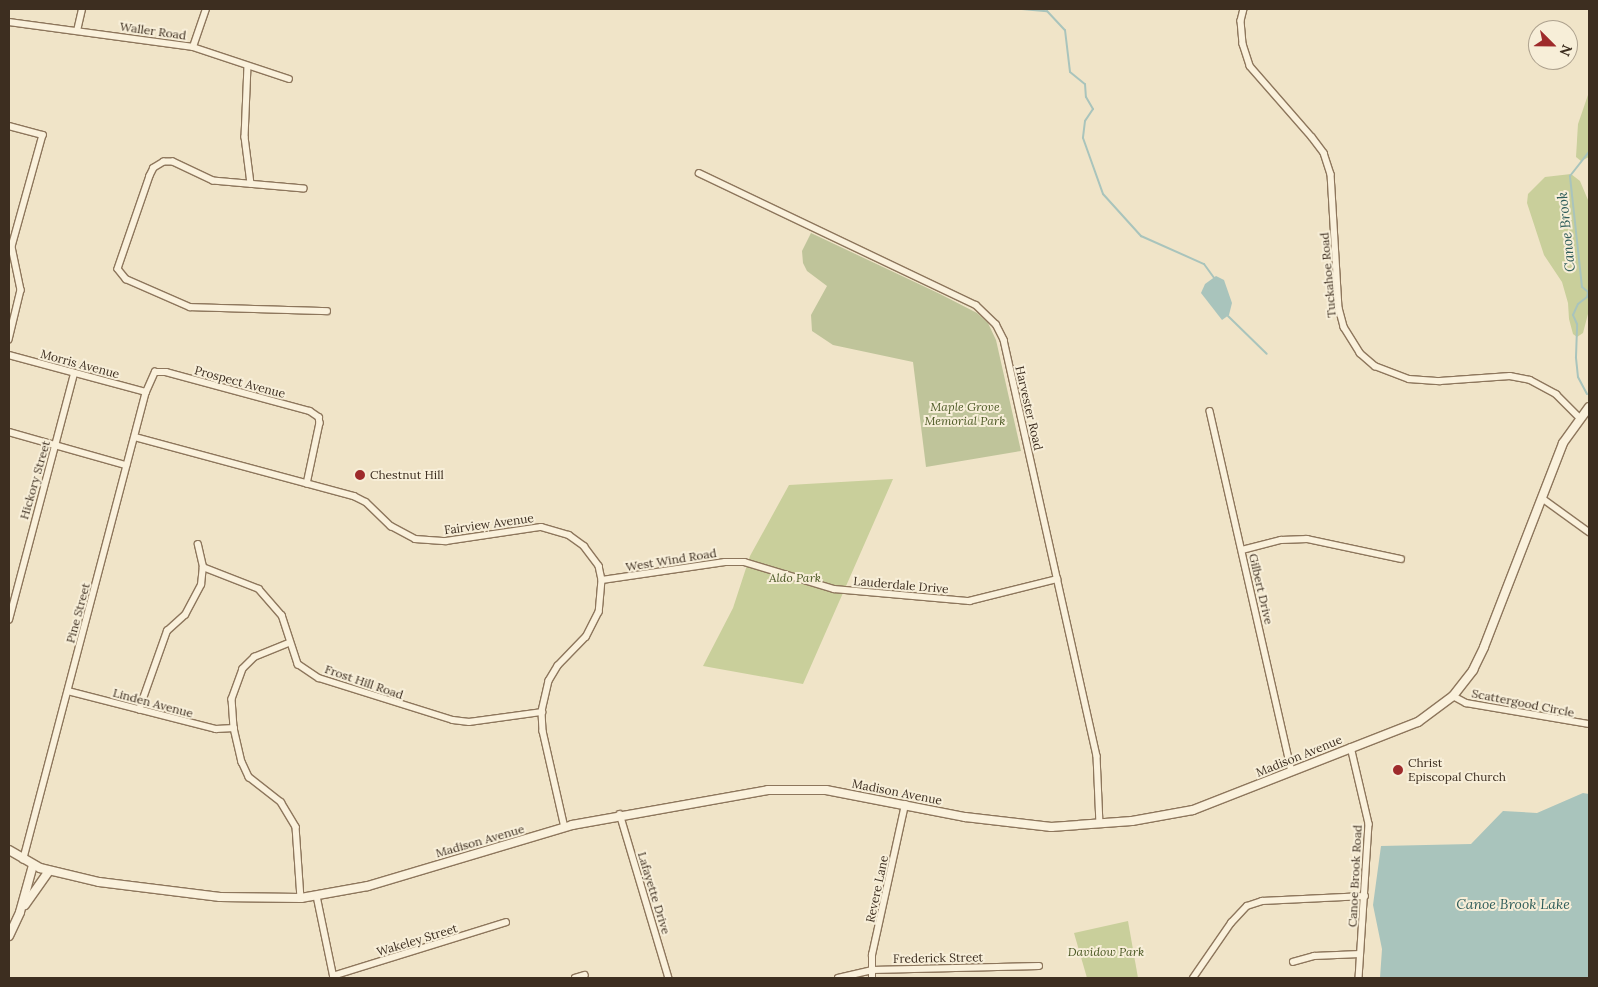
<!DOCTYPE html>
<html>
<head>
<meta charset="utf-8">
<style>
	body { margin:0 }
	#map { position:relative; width:1598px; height:987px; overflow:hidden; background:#f0e4c8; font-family:Lora,serif }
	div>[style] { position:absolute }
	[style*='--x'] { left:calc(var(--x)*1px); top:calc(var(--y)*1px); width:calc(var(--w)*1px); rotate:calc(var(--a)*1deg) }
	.green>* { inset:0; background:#c9cf9b }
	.cemetery>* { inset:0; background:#bfc49a }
	.water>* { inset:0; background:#a9c4bc }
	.stream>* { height:2px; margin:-1px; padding:0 1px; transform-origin:1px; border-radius:1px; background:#a9c4bc }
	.roads { filter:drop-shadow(1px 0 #8d765c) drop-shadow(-1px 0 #8d765c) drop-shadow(0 1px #8d765c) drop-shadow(0 -1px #8d765c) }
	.street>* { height:5.5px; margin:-2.75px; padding:0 2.75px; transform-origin:2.75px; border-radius:2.75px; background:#faf1dc }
	.secondary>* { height:8px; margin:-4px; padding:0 4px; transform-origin:4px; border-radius:4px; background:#faf1dc }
	.dots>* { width:14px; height:14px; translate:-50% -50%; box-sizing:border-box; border:2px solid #f7eed8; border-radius:50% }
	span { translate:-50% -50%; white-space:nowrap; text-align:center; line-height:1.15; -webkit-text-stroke:4px #f7eed8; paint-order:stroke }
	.street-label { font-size:12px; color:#3d2e20 }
	.park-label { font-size:12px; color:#4d5a26; font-style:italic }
	.poi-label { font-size:12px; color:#3d2e20 }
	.left { translate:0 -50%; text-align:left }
	.water-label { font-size:14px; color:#2f5d5a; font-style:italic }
	.frame { position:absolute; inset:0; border:10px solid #3d2e20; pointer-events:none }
	.north { position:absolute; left:1528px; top:20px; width:50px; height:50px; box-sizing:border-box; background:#f7eed8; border:1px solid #ada18e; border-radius:50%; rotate:113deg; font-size:14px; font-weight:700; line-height:20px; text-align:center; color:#3d2e20 }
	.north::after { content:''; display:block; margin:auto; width:18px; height:22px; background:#9e2a2b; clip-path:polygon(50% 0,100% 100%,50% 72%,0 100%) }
</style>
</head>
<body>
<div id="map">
	<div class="green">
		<i style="clip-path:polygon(1588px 95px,1589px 157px,1581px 161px,1576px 157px,1578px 124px)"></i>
		<i style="clip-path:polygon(1571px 174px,1580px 181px,1588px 200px,1589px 233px,1589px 310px,1583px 333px,1577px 337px,1573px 334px,1569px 319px,1568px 303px,1562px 282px,1544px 255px,1527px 203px,1528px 194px,1545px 177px)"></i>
		<i style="clip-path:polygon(893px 479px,803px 684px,703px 666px,733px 608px,750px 556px,789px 485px)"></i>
		<i style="clip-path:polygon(1128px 921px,1138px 978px,1087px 978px,1074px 933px)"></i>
	</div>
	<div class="cemetery">
		<i style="clip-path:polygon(811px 233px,940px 294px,977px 313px,988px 323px,996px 340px,1021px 451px,926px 467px,913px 362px,833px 345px,812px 331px,811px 315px,827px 286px,807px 271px,803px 263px,802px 251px)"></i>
	</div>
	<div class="water">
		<i style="clip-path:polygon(1216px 276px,1224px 280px,1232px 303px,1229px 315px,1222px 320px,1201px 293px,1205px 284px)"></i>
		<i style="clip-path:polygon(1583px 793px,1589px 794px,1589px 978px,1380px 978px,1382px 949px,1373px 905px,1381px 846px,1471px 844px,1503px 811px,1537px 813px)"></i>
	</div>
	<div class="stream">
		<i style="--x:1022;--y:9;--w:25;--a:5"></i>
		<i style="--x:1047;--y:11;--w:26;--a:47"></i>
		<i style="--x:1065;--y:30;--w:42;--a:83.2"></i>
		<i style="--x:1070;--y:72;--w:19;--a:39"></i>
		<i style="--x:1085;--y:84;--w:13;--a:86"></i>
		<i style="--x:1086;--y:97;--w:14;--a:60"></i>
		<i style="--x:1093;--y:109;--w:14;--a:124"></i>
		<i style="--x:1085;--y:121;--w:17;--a:97"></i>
		<i style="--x:1083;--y:138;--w:59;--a:70.3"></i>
		<i style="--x:1103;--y:194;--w:57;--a:47.9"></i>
		<i style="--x:1141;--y:236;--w:69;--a:24"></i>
		<i style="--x:1204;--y:264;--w:17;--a:54"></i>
		<i style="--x:1228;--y:316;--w:54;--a:44.3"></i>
		<i style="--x:1587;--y:394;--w:19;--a:-118"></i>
		<i style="--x:1578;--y:377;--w:20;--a:-96"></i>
		<i style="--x:1576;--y:357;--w:33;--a:-88"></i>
		<i style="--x:1577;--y:324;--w:10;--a:-114"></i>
		<i style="--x:1573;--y:315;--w:12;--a:-66"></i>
		<i style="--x:1578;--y:304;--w:11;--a:-38"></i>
		<i style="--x:1587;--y:297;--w:5;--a:-79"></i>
		<i style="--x:1588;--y:292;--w:8;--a:-140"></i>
		<i style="--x:1582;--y:287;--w:112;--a:-96.2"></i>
		<i style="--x:1570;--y:176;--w:31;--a:-52"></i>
	</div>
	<div class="roads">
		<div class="street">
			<i style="--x:1244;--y:9;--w:12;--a:104"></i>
			<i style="--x:1241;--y:21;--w:23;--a:85"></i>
			<i style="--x:1243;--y:44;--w:23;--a:72"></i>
			<i style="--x:1250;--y:66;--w:94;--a:48.9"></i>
			<i style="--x:1312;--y:137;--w:20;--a:53"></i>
			<i style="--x:1324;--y:153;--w:22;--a:72"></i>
			<i style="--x:1331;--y:174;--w:134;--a:86.6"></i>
			<i style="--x:1339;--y:308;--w:20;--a:75"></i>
			<i style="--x:1344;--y:327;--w:31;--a:58"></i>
			<i style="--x:1360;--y:353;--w:20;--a:41"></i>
			<i style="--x:1375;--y:366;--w:36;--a:21"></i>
			<i style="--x:1409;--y:379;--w:31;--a:4"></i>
			<i style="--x:1440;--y:381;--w:70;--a:-4.1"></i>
			<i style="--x:1510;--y:376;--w:20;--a:11"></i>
			<i style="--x:1530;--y:380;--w:30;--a:28"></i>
			<i style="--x:1556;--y:394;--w:33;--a:45"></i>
			<i style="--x:9;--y:22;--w:186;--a:7.7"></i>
			<i style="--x:193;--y:47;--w:101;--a:18.4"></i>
			<i style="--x:77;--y:31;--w:23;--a:-77"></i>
			<i style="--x:193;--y:47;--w:40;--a:-71.1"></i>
			<i style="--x:248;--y:66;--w:71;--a:92.4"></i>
			<i style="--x:245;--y:137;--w:47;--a:82.7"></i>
			<i style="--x:9;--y:126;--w:35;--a:15"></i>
			<i style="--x:43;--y:135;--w:116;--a:105.5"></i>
			<i style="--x:12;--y:247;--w:44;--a:78.2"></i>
			<i style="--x:21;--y:290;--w:51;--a:103.5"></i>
			<i style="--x:699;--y:173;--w:307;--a:25.5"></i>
			<i style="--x:976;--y:305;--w:28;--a:44"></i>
			<i style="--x:996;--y:324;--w:18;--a:63"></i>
			<i style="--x:1004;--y:340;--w:426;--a:77.4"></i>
			<i style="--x:1097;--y:756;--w:68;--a:87.5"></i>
			<i style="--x:304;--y:189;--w:91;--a:-175"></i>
			<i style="--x:213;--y:181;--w:44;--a:-154.6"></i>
			<i style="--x:173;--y:162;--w:9;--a:180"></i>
			<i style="--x:164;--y:162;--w:12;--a:149"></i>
			<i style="--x:154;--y:168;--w:9;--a:117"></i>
			<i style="--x:150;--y:176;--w:98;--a:109"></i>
			<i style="--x:118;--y:269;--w:13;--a:51"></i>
			<i style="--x:126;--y:279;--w:70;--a:23.6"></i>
			<i style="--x:190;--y:307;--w:137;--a:1.7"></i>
			<i style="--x:9;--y:355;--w:142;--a:15.1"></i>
			<i style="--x:1210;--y:411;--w:369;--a:77.2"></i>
			<i style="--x:9;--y:432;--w:122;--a:15.8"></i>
			<i style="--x:135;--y:437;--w:227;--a:15.1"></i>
			<i style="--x:354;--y:496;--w:13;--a:27"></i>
			<i style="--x:366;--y:502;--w:35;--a:44"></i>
			<i style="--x:391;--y:526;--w:27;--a:28"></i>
			<i style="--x:415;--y:539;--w:31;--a:4"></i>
			<i style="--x:446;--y:541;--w:96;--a:-8.4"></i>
			<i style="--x:541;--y:527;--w:29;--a:16"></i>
			<i style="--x:569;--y:535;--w:19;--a:36"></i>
			<i style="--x:584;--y:546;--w:25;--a:53"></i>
			<i style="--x:599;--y:566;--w:14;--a:78"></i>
			<i style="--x:602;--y:580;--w:32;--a:95"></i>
			<i style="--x:599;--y:612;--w:28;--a:117"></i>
			<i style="--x:586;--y:637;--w:40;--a:134"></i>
			<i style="--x:558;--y:666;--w:17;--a:121"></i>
			<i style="--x:549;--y:681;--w:32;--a:103"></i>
			<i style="--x:542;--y:712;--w:19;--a:87"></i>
			<i style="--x:543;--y:731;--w:99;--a:77.2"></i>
			<i style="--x:1542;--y:498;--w:58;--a:35.9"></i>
			<i style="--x:1242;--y:550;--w:40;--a:-14.4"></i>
			<i style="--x:1281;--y:540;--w:26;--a:-2"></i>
			<i style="--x:1307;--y:539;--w:96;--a:12"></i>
			<i style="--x:203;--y:567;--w:60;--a:21.4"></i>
			<i style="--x:259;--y:589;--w:35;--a:49"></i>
			<i style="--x:282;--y:615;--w:52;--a:71.9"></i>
			<i style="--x:298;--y:664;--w:25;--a:34"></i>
			<i style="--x:319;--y:678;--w:140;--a:17.4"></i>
			<i style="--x:453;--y:720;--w:16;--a:7"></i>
			<i style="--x:469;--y:722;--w:74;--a:-7.8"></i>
			<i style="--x:602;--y:580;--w:124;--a:-8.3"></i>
			<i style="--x:725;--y:562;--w:19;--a:0"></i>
			<i style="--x:744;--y:562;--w:94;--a:16.7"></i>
			<i style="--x:834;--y:589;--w:136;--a:5.1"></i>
			<i style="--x:969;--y:601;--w:91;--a:-14"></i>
			<i style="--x:9;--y:620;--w:254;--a:-75.2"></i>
			<i style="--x:290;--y:643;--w:38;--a:158"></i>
			<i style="--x:255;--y:657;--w:17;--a:135"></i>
			<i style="--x:243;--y:669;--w:32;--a:110"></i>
			<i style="--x:232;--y:699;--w:29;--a:86"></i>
			<i style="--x:234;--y:728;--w:35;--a:77"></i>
			<i style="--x:242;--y:762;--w:17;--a:65"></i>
			<i style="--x:249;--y:777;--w:41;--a:38"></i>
			<i style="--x:281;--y:802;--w:29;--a:59"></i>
			<i style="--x:296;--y:827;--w:71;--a:86"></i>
			<i style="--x:68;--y:691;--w:153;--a:14.4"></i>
			<i style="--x:216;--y:729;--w:18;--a:-3"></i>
			<i style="--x:1453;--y:696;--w:15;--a:28"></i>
			<i style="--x:1466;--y:703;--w:125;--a:9.7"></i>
			<i style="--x:139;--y:710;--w:84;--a:-70.5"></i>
			<i style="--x:167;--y:631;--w:24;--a:-42"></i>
			<i style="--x:185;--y:615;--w:34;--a:-62"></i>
			<i style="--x:201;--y:585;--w:18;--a:-84"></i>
			<i style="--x:203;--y:567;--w:23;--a:-103"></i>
			<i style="--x:1351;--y:747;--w:79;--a:76.8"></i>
			<i style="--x:1369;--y:824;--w:154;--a:93.7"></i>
			<i style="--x:620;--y:814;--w:171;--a:73.4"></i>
			<i style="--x:23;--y:860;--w:484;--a:-75.3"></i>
			<i style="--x:146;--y:392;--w:22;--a:-66"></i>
			<i style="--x:155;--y:372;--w:11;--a:0"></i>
			<i style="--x:166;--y:372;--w:149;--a:15.2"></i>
			<i style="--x:310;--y:411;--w:11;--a:34"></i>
			<i style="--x:319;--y:417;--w:6;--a:81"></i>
			<i style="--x:320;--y:423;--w:62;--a:102"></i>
			<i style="--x:317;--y:896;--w:84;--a:78.3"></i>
			<i style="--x:1293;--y:962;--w:22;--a:-16"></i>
			<i style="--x:1314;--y:956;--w:46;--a:-2.5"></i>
			<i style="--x:333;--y:976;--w:181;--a:-17.3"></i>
			<i style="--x:575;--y:978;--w:10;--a:-17"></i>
			<i style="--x:838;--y:978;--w:35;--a:-13"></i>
			<i style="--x:872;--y:970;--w:167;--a:-1.4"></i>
			<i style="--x:872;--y:978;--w:23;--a:-90"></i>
			<i style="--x:872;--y:955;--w:154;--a:-77.6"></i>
			<i style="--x:1193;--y:978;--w:67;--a:-55.4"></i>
			<i style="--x:1231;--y:923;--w:23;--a:-47"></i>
			<i style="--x:1247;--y:906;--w:16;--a:-18"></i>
			<i style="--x:1262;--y:901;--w:103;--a:-2.8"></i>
		</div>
		<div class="secondary">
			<i style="--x:9;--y:850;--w:36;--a:30"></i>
			<i style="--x:40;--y:868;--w:61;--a:13.3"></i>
			<i style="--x:99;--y:882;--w:122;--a:7.1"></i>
			<i style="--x:220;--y:897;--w:81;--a:0.7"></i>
			<i style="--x:301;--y:898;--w:68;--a:-10.2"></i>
			<i style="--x:368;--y:886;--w:213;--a:-16.6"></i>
			<i style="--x:572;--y:825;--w:199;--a:-10.1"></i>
			<i style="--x:768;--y:790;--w:58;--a:0"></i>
			<i style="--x:826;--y:790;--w:142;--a:11"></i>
			<i style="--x:965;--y:817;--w:87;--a:6.6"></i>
			<i style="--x:1051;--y:827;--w:81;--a:-4.2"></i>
			<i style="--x:1132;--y:821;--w:62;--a:-10.2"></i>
			<i style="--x:1193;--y:810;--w:242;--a:-21.4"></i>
			<i style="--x:1418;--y:722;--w:44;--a:-36.6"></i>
			<i style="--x:1453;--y:696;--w:33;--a:-52"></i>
			<i style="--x:1473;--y:670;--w:25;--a:-64"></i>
			<i style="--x:1484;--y:647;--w:219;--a:-68.8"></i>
			<i style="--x:1563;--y:443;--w:44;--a:-54.2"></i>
			<i style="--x:25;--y:905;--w:42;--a:-54.8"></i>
			<i style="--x:9;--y:936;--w:26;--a:-65"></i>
			<i style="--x:20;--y:912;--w:49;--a:-74.5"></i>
		</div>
	</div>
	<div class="dots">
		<i style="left:360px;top:475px;background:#9e2a2b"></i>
		<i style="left:1398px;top:770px;background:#9e2a2b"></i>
	</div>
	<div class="street-label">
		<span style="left:153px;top:31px;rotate:8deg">Waller Road</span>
		<span style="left:1328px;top:275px;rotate:-95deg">Tuckahoe Road</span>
		<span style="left:80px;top:364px;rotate:15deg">Morris Avenue</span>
		<span style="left:240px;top:382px;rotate:15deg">Prospect Avenue</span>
		<span style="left:1029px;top:408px;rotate:77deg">Harvester Road</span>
		<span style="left:35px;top:480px;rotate:-74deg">Hickory Street</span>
		<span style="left:489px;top:524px;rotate:-8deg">Fairview Avenue</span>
		<span style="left:671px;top:560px;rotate:-9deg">West Wind Road</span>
		<span style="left:901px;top:585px;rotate:5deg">Lauderdale Drive</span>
		<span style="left:1261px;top:589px;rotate:77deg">Gilbert Drive</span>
		<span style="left:78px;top:613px;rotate:-75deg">Pine Street</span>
		<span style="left:364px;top:682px;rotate:19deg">Frost Hill Road</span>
		<span style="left:153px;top:703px;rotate:15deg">Linden Avenue</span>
		<span style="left:1523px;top:703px;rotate:11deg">Scattergood Circle</span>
		<span style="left:1299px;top:756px;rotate:-22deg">Madison Avenue</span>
		<span style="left:897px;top:792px;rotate:11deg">Madison Avenue</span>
		<span style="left:480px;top:841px;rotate:-16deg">Madison Avenue</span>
		<span style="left:1355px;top:876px;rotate:-87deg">Canoe Brook Road</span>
		<span style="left:877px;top:889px;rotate:-78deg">Revere Lane</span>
		<span style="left:654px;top:893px;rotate:73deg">Lafayette Drive</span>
		<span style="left:417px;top:940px;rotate:-17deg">Wakeley Street</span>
		<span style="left:938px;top:958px;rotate:-1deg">Frederick Street</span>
	</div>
	<div class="park-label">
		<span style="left:965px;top:414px">Maple Grove<br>Memorial Park</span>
		<span style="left:795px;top:578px">Aldo Park</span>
		<span style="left:1106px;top:952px">Davidow Park</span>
	</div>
	<div class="poi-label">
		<span class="left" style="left:370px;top:475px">Chestnut Hill</span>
		<span class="left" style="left:1408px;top:770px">Christ<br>Episcopal Church</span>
	</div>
	<div class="water-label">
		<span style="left:1566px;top:232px;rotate:-96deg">Canoe Brook</span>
		<span style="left:1513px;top:904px">Canoe Brook Lake</span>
	</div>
	<div class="frame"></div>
	<div class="north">N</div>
</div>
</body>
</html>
